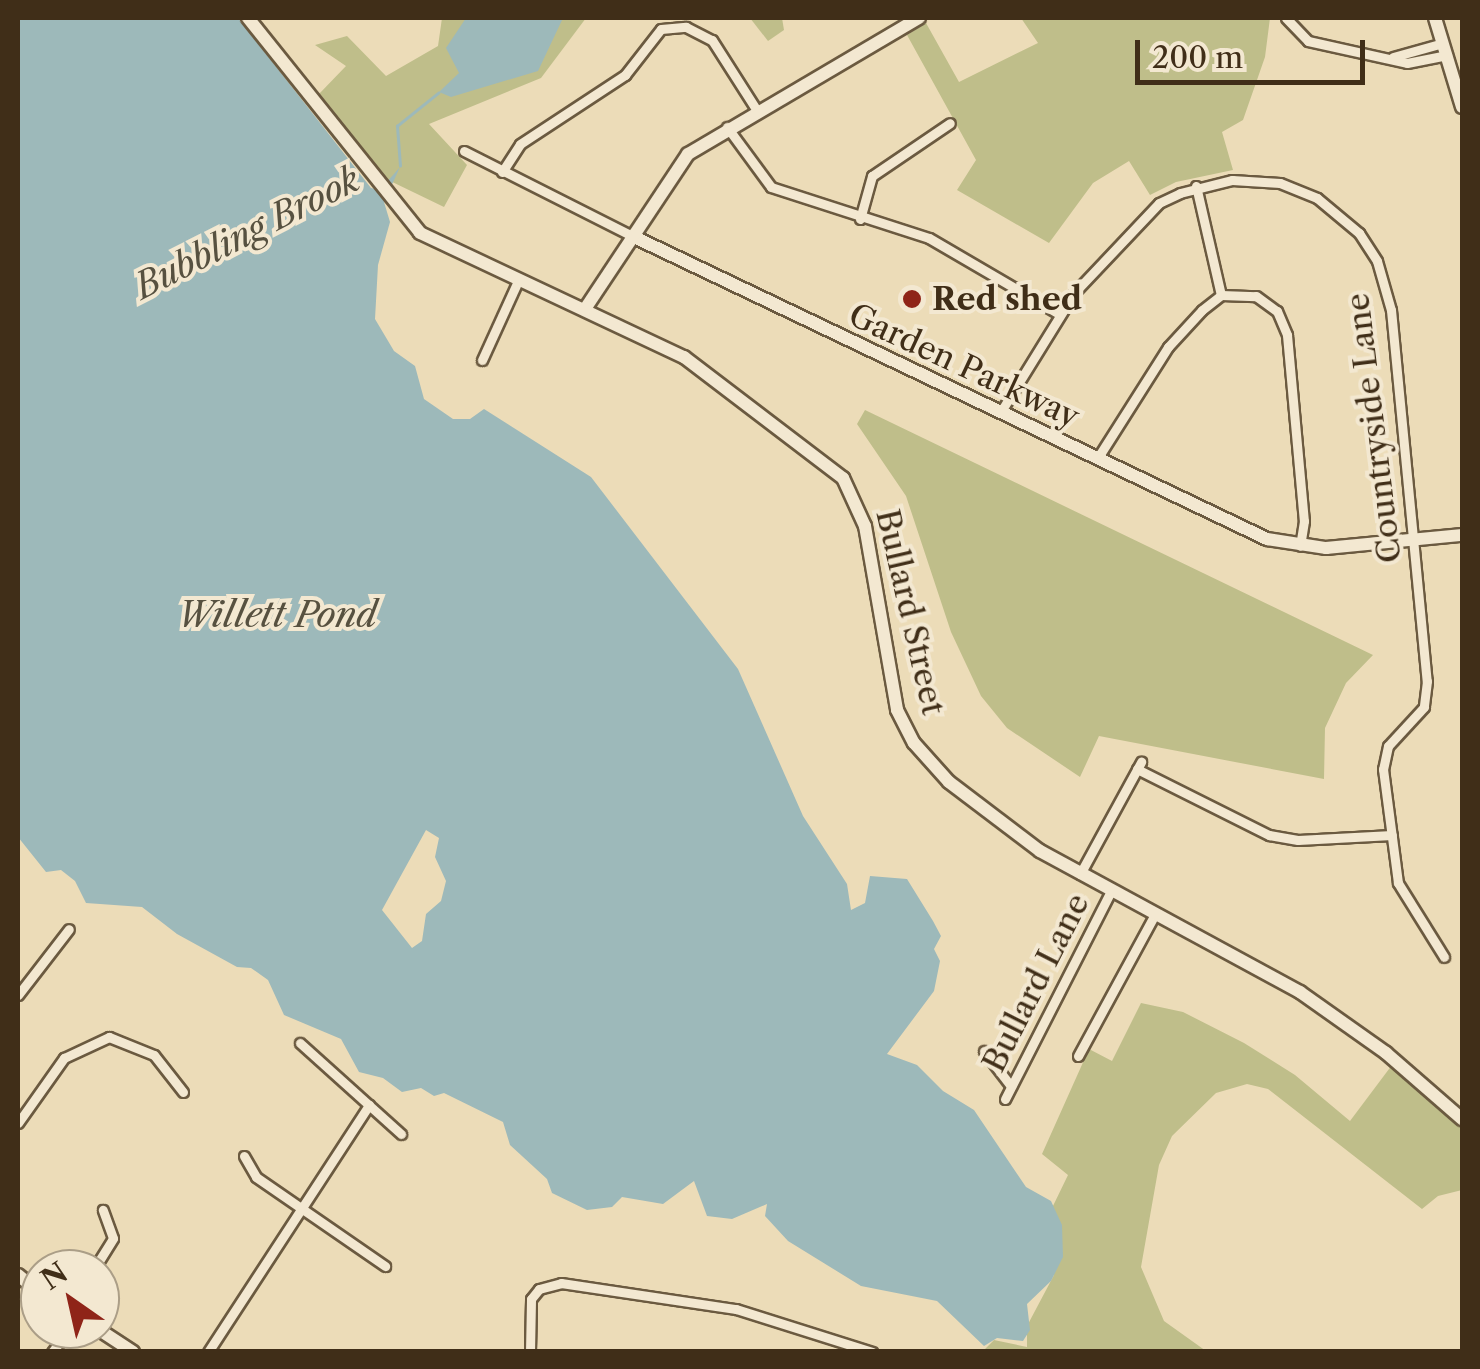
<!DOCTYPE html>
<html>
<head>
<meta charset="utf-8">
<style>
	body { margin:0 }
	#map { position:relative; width:1480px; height:1369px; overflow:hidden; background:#ecdcb8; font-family:"Libre Caslon Text",serif }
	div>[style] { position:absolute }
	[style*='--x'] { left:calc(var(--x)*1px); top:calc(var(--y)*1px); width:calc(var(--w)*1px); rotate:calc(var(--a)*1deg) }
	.green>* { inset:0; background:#bfbe8a }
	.water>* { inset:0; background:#9db9ba }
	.stream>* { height:2.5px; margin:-1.25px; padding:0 1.25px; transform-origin:1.25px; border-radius:1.25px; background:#9db9ba }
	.roads { filter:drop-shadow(2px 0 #6b5a40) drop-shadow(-2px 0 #6b5a40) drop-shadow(0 2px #6b5a40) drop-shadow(0 -2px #6b5a40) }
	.street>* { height:9px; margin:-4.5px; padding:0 4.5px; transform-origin:4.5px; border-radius:4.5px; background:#f3e8d1 }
	.secondary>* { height:12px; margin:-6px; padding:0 6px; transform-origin:6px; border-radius:6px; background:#f3e8d1 }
	.dots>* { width:28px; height:28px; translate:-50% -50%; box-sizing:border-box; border:5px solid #f3e8d1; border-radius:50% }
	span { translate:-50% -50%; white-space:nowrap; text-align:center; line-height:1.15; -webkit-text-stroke:8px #f3e8d1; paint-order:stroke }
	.poi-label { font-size:32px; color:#402e18; font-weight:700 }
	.left { translate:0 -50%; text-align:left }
	.street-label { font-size:32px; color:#402e18 }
	.water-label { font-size:35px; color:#575140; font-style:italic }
	.frame { position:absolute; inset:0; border:20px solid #402e18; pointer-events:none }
	.north { position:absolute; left:20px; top:1249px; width:100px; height:100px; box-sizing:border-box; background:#f3e8d1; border:2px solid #ab9e87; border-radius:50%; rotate:326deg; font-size:28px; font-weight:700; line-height:40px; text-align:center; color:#402e18 }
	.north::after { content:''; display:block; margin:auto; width:35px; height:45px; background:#8f2418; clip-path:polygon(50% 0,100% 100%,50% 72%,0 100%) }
	.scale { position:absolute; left:1135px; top:40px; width:230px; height:45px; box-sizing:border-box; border:5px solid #402e18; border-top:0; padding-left:12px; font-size:30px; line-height:35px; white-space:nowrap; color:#402e18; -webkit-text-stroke:8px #f3e8d1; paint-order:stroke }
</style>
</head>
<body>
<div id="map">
	<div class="green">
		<i style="clip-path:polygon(442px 18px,586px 18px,541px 78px,429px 124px,467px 165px,444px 207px,384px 178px,319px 94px,346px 66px,315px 45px,347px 36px,386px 76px,438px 46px)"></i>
		<i style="clip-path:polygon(750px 18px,782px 18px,784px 30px,768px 41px)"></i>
		<i style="clip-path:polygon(1021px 18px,1270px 18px,1265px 57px,1243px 120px,1222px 132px,1233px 170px,1176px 182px,1150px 195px,1129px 161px,1093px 183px,1049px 243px,957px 190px,976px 160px,907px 35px,926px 23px,959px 82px,1038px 43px)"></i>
		<i style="clip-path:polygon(865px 410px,1373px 655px,1346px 683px,1325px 728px,1324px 779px,1099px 736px,1080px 777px,1007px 728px,981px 696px,951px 632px,906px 496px,857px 424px)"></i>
		<i style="clip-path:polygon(1141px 1003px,1183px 1012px,1244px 1043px,1295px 1075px,1350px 1121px,1392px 1065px,1462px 1127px,1462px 1190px,1438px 1196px,1422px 1209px,1268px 1089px,1247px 1084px,1216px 1093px,1172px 1136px,1159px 1165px,1141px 1267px,1164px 1321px,1206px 1351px,982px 1352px,994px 1340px,1027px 1347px,1027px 1326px,1054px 1275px,1052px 1208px,1068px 1175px,1042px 1154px,1089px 1049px,1112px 1061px)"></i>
	</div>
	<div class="water">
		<i style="clip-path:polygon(evenodd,18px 18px,238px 18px,371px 188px,380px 190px,400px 167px,384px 202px,390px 222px,378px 265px,375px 319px,394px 351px,415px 366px,424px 399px,453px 419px,470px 419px,484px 409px,591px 477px,738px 669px,803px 816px,847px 884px,851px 910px,865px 903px,870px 876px,907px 879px,933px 921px,941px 936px,934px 949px,940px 961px,934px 991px,887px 1054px,917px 1065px,943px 1091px,974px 1110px,1026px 1187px,1051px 1201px,1062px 1225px,1063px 1257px,1051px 1281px,1027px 1304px,1030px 1330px,1023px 1341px,997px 1338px,984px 1346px,937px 1301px,861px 1286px,788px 1241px,765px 1216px,767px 1204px,732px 1219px,707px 1216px,694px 1181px,663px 1204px,622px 1197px,612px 1207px,587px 1210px,552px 1193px,547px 1179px,510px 1145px,503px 1122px,444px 1093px,434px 1096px,421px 1088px,402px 1092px,383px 1078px,359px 1072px,341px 1039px,284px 1015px,268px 980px,251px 968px,237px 967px,177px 934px,142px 907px,86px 903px,75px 881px,61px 870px,46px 872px,18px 837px,18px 18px,426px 830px,439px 838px,435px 857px,446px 881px,441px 901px,426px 914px,422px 941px,412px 948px,382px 910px,426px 830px)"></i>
		<i style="clip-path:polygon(466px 18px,563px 18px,538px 71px,451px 97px,439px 92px,459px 73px,446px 48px)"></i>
	</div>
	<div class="stream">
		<i style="--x:400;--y:166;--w:40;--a:-94.3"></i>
		<i style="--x:397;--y:126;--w:53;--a:-38.8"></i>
	</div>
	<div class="roads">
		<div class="street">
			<i style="--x:1286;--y:18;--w:32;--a:46"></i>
			<i style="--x:1308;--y:41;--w:101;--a:12.5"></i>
			<i style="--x:1407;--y:63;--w:41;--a:-11.3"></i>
			<i style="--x:1393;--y:57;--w:52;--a:-15.6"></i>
			<i style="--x:727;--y:127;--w:74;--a:53.7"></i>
			<i style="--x:771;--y:187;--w:166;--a:17.9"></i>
			<i style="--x:929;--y:238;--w:151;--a:30.3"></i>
			<i style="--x:464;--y:151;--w:188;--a:26.8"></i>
			<i style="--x:502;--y:172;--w:33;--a:-57"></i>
			<i style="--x:520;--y:144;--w:126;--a:-33.3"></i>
			<i style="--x:625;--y:75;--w:58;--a:-52"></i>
			<i style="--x:661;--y:29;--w:25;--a:-5"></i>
			<i style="--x:686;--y:27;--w:29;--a:27"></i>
			<i style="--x:712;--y:40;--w:82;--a:57.5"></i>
			<i style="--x:1196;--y:186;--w:112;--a:77.1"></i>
			<i style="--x:860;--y:219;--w:45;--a:-74.4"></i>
			<i style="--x:872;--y:176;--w:94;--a:-34.2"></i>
			<i style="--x:482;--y:360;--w:87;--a:-65.5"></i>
			<i style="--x:1000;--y:413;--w:141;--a:-58.3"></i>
			<i style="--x:1074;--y:293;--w:124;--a:-46.6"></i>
			<i style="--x:1159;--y:203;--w:23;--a:-25"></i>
			<i style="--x:1180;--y:193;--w:54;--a:-14"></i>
			<i style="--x:1232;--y:180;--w:48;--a:3.6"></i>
			<i style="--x:1280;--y:183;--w:40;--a:22"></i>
			<i style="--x:1317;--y:198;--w:55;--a:39.8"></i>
			<i style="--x:1359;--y:233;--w:33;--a:57"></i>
			<i style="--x:1377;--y:261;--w:51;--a:74.1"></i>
			<i style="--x:1391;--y:310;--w:373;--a:84.5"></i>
			<i style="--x:1427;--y:681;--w:26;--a:97"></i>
			<i style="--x:1424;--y:707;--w:53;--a:132.7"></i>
			<i style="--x:1388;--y:746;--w:24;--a:102"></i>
			<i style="--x:1383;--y:769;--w:115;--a:82.5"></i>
			<i style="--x:1398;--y:883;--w:87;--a:58.1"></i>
			<i style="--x:1097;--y:459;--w:133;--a:-57.6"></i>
			<i style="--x:1168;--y:347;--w:50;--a:-47.4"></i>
			<i style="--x:1202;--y:310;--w:24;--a:-38"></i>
			<i style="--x:1221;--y:295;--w:35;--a:2"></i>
			<i style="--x:1256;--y:296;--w:26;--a:36"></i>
			<i style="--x:1277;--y:311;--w:26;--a:67"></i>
			<i style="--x:1287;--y:335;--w:187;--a:84.8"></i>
			<i style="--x:1304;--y:521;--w:25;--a:99"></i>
			<i style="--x:1137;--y:769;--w:148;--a:26.6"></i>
			<i style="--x:1269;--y:835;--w:29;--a:10"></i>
			<i style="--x:1298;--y:840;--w:94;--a:-3"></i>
			<i style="--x:1080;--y:874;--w:128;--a:-61.4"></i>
			<i style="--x:18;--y:995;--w:83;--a:-52.3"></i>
			<i style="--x:300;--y:1043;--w:136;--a:42"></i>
			<i style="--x:984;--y:1051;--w:44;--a:52.4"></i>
			<i style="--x:1078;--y:1056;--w:162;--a:-61.5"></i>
			<i style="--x:1005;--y:1099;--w:233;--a:-63"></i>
			<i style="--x:18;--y:1123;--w:80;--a:-54.7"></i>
			<i style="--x:64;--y:1058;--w:50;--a:-25"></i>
			<i style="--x:109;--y:1037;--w:48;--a:21.8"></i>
			<i style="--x:154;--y:1055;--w:47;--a:51.9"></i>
			<i style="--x:244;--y:1156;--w:24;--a:60"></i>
			<i style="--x:256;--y:1177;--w:157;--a:34.6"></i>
			<i style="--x:94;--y:1269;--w:36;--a:-58"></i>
			<i style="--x:113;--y:1238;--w:30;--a:-110"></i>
			<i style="--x:52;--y:1352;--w:29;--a:-52"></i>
			<i style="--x:208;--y:1352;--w:295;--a:-56.9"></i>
			<i style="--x:530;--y:1352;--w:53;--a:-88.9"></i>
			<i style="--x:531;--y:1299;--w:13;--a:-51"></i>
			<i style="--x:539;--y:1289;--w:23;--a:-15"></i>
			<i style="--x:561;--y:1283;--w:177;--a:8.5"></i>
			<i style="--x:736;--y:1309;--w:143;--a:17.5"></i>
		</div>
		<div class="secondary">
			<i style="--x:248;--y:18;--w:275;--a:51.3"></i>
			<i style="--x:420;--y:233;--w:292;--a:25.2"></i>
			<i style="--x:684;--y:357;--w:200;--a:37.3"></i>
			<i style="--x:843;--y:478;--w:53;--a:65.4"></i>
			<i style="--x:865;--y:526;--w:187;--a:80.1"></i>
			<i style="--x:897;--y:710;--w:37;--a:63"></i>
			<i style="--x:914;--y:743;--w:52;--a:48.1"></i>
			<i style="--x:949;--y:782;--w:114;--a:37.2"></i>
			<i style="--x:1040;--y:851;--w:296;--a:28.5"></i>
			<i style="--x:1300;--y:992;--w:105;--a:35.3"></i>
			<i style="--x:1386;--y:1053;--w:101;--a:41"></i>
			<i style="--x:1435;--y:18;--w:93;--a:73.1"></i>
			<i style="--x:632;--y:236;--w:704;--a:25.51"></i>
			<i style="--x:1267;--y:539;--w:60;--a:8.7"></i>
			<i style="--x:1326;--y:548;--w:137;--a:-5.5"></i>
			<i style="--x:585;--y:309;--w:186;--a:-56.4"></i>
			<i style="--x:688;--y:154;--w:268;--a:-30.5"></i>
			<i style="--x:18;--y:1275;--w:28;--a:39"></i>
			<i style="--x:98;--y:1329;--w:42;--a:33.3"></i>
		</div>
	</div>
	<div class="dots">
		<i style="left:912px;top:299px;background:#8f2418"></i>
	</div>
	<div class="poi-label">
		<span class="left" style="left:932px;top:299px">Red shed</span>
	</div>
	<div class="street-label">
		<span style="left:964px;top:366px;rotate:25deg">Garden Parkway</span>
		<span style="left:1374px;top:428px;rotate:-97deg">Countryside Lane</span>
		<span style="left:910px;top:612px;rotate:77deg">Bullard Street</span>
		<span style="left:1036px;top:983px;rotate:-63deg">Bullard Lane</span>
	</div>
	<div class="water-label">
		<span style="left:247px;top:233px;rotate:-27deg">Bubbling Brook</span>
		<span style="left:277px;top:615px">Willett Pond</span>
	</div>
	<div class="frame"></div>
	<div class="north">N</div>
	<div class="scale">200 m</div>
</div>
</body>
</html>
